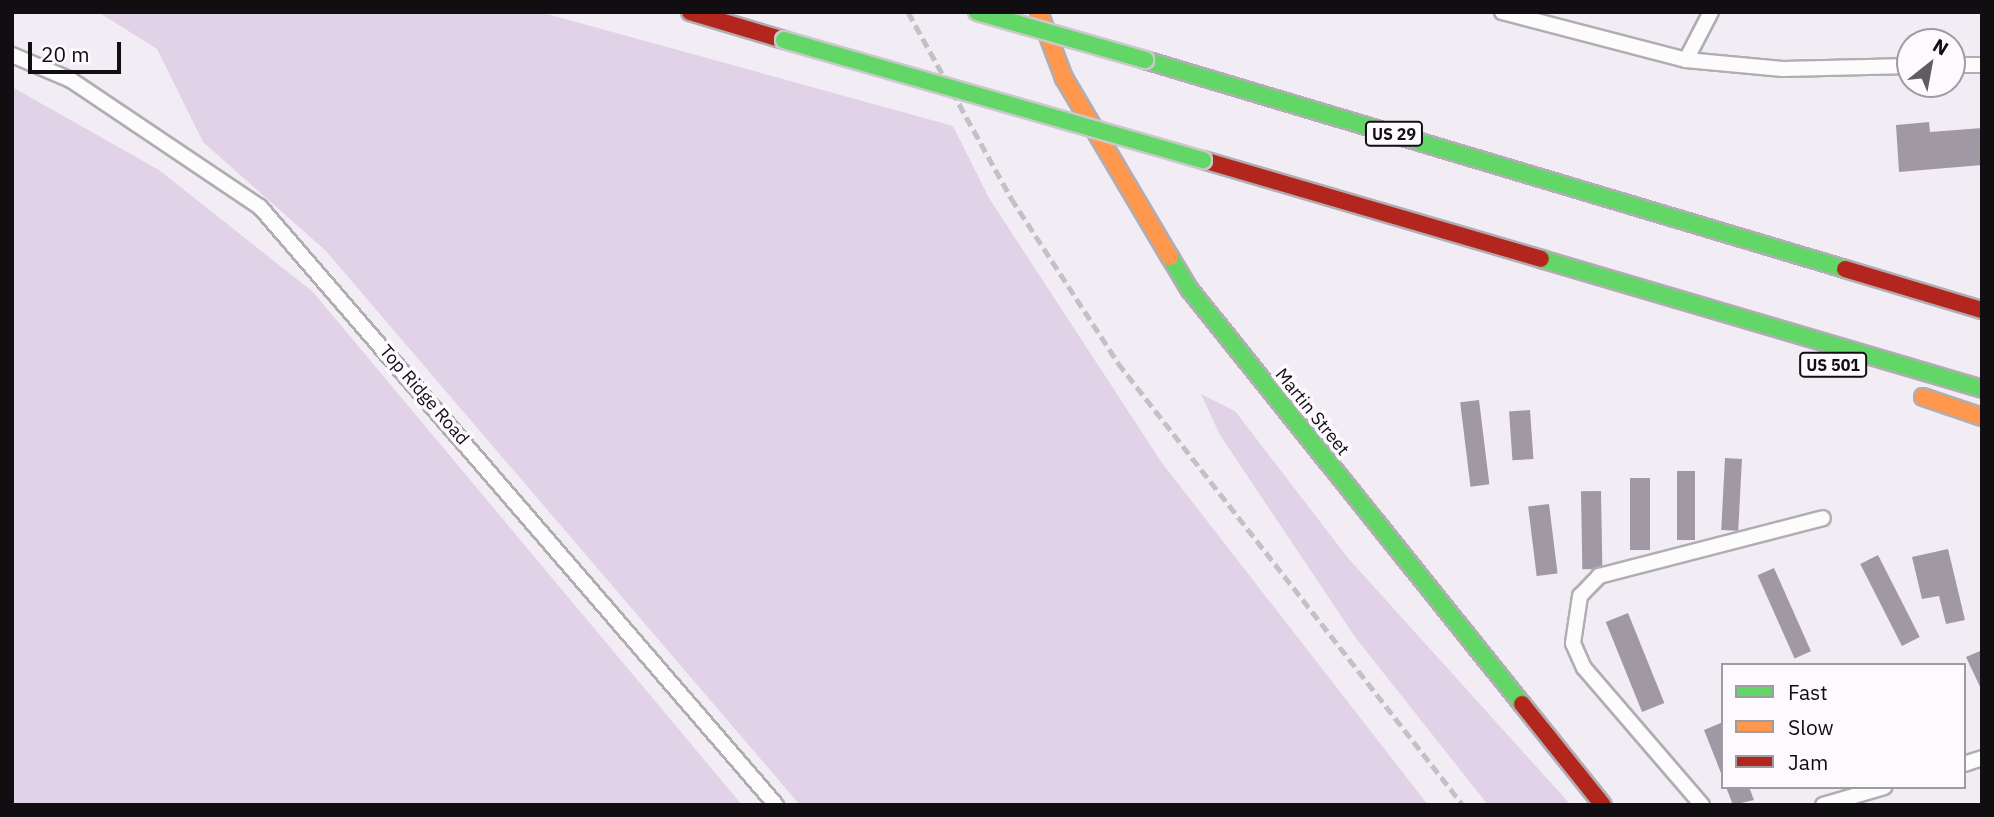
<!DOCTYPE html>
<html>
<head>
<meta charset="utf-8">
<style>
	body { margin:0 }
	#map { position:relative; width:1994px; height:817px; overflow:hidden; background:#f2edf4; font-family:"IBM Plex Sans",sans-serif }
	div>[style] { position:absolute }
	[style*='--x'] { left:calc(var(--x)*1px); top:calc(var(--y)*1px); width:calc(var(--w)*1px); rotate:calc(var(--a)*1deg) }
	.green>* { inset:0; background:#e1d2e7 }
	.building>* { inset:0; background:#a098a3; transform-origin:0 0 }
	.roads { filter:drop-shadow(2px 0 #b1adb2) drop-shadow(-2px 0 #b1adb2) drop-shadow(0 2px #b1adb2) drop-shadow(0 -2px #b1adb2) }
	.lane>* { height:14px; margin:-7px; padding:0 7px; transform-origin:7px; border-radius:7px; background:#fdfcfd }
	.fast>* { height:16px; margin:-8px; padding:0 8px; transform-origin:8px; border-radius:8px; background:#63d668 }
	.slow>* { height:16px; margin:-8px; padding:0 8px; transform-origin:8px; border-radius:8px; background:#ff974d }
	.jam>* { height:16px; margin:-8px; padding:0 8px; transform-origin:8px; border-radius:8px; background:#b3261e }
	.rail>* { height:5px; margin-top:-2.5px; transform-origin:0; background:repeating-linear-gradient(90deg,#c2c1c3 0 10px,transparent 0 15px) }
	.bridges { filter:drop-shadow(2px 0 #cbc8cc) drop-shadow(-2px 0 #cbc8cc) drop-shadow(0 2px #cbc8cc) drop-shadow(0 -2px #cbc8cc) }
	.fast-bridge>* { height:16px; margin:-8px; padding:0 8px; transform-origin:8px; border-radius:8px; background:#63d668 }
	span { translate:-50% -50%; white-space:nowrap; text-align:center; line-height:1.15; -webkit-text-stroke:7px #fdfaff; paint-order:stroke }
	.shield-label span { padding:2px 5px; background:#fdfaff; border:2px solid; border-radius:5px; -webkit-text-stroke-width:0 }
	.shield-label { font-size:16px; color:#110e12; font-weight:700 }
	.street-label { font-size:18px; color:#110e12 }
	.frame { position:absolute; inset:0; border:14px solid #110e12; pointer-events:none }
	.legend { position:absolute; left:1721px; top:663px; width:245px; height:126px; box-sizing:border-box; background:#fdfaff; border:2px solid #9f9ca0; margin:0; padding:9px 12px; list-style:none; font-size:21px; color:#110e12 }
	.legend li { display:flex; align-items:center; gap:14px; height:35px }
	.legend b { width:35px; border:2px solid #9f9ca0 }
	.north { position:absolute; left:1896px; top:28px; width:70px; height:70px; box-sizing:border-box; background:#fdfaff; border:2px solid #9f9ca0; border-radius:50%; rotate:31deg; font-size:19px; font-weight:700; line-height:28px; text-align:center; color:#110e12 }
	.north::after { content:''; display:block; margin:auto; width:24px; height:32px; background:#605c61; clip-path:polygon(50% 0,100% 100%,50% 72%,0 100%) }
	.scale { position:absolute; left:28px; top:42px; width:93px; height:32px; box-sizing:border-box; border:4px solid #110e12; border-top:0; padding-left:9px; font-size:21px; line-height:24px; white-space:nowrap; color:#110e12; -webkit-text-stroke:5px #fdfaff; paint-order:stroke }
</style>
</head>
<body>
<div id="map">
	<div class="green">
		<i style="clip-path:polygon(98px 12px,540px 12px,953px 126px,989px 198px,1162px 463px,1428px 805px,800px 805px,325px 250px,203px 142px,157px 49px)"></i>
		<i style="clip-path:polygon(12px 87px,159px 170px,313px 292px,742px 805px,12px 805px)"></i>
		<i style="clip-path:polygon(1201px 394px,1235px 411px,1348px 558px,1571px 805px,1488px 805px,1355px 637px,1220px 435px)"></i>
	</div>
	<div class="building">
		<i style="clip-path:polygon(1929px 122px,1930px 132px,1982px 128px,1982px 165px,1899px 172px,1896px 125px)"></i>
		<i style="left:1479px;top:400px;width:85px;height:19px;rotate:83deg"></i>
		<i style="left:1530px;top:410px;width:49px;height:21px;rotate:86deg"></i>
		<i style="left:1725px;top:458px;width:17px;height:72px;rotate:3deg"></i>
		<i style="left:1677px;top:471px;width:18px;height:69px"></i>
		<i style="left:1630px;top:478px;width:20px;height:72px"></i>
		<i style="left:1601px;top:491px;width:78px;height:20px;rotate:89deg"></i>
		<i style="left:1549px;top:504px;width:70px;height:21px;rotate:83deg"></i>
		<i style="clip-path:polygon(1948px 549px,1965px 620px,1946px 624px,1939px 596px,1922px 599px,1912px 557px)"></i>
		<i style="left:1878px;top:555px;width:92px;height:20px;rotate:63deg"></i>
		<i style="left:1774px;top:568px;width:91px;height:18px;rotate:66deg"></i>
		<i style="left:1628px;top:613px;width:97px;height:24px;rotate:68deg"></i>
		<i style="clip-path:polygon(1980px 651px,1982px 656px,1982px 691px,1966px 657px)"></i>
		<i style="clip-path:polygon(1723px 722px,1723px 778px,1704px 730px)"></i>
		<i style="clip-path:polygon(1726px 787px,1749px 787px,1754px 800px,1733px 805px)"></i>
	</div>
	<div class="roads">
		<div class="lane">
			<i style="--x:1502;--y:12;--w:190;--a:14.6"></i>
			<i style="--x:1686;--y:60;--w:97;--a:5.3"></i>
			<i style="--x:1783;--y:69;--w:127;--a:-1.4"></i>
			<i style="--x:12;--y:55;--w:64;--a:23"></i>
			<i style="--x:71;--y:80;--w:228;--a:33.9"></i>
			<i style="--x:260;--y:207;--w:790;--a:49.21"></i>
			<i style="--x:1686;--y:60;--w:54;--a:-62.5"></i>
			<i style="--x:1952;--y:65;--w:30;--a:0"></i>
			<i style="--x:1964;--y:764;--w:19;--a:-18"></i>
			<i style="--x:1702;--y:805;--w:181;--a:-130.7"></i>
			<i style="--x:1584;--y:668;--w:27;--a:-114"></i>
			<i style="--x:1573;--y:643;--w:48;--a:-81.5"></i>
			<i style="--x:1580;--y:596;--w:28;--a:-46"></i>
			<i style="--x:1599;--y:576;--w:231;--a:-14.5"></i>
			<i style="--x:1823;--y:805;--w:64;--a:-16.4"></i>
		</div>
		<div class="fast">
			<i style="--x:1145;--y:60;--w:731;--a:16.62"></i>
			<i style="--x:1170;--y:257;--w:39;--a:59"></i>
			<i style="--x:1190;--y:290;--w:531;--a:51.27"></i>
			<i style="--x:1541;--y:259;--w:460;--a:16.4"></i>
		</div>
		<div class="slow">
			<i style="--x:1039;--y:12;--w:71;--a:69.3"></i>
			<i style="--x:1064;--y:78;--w:208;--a:59.4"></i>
			<i style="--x:1923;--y:397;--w:62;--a:18.7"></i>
		</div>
		<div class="jam">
			<i style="--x:690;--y:12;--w:98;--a:16.6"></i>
			<i style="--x:1203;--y:160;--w:352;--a:16.3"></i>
			<i style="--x:1845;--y:269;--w:143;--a:16.7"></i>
			<i style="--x:1522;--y:704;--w:129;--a:51.3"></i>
		</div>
	</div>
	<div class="rail">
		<i style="--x:908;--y:12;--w:213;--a:61"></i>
		<i style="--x:1011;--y:198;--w:197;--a:57"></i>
		<i style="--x:1118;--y:363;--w:561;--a:52.03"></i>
	</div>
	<div class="bridges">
		<div class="fast-bridge">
			<i style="--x:977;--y:12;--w:175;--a:15.9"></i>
			<i style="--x:784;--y:40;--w:436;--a:16"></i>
		</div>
	</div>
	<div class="shield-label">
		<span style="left:1394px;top:134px">US 29</span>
		<span style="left:1833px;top:365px">US 501</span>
	</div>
	<div class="street-label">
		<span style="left:424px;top:395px;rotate:49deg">Top Ridge Road</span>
		<span style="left:1312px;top:412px;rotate:51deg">Martin Street</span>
	</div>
	<div class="frame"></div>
	<ul class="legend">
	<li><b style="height:9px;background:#63d668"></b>Fast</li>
	<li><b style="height:9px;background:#ff974d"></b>Slow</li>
	<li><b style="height:9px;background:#b3261e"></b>Jam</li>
	</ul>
	<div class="north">N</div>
	<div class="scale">20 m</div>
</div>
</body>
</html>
